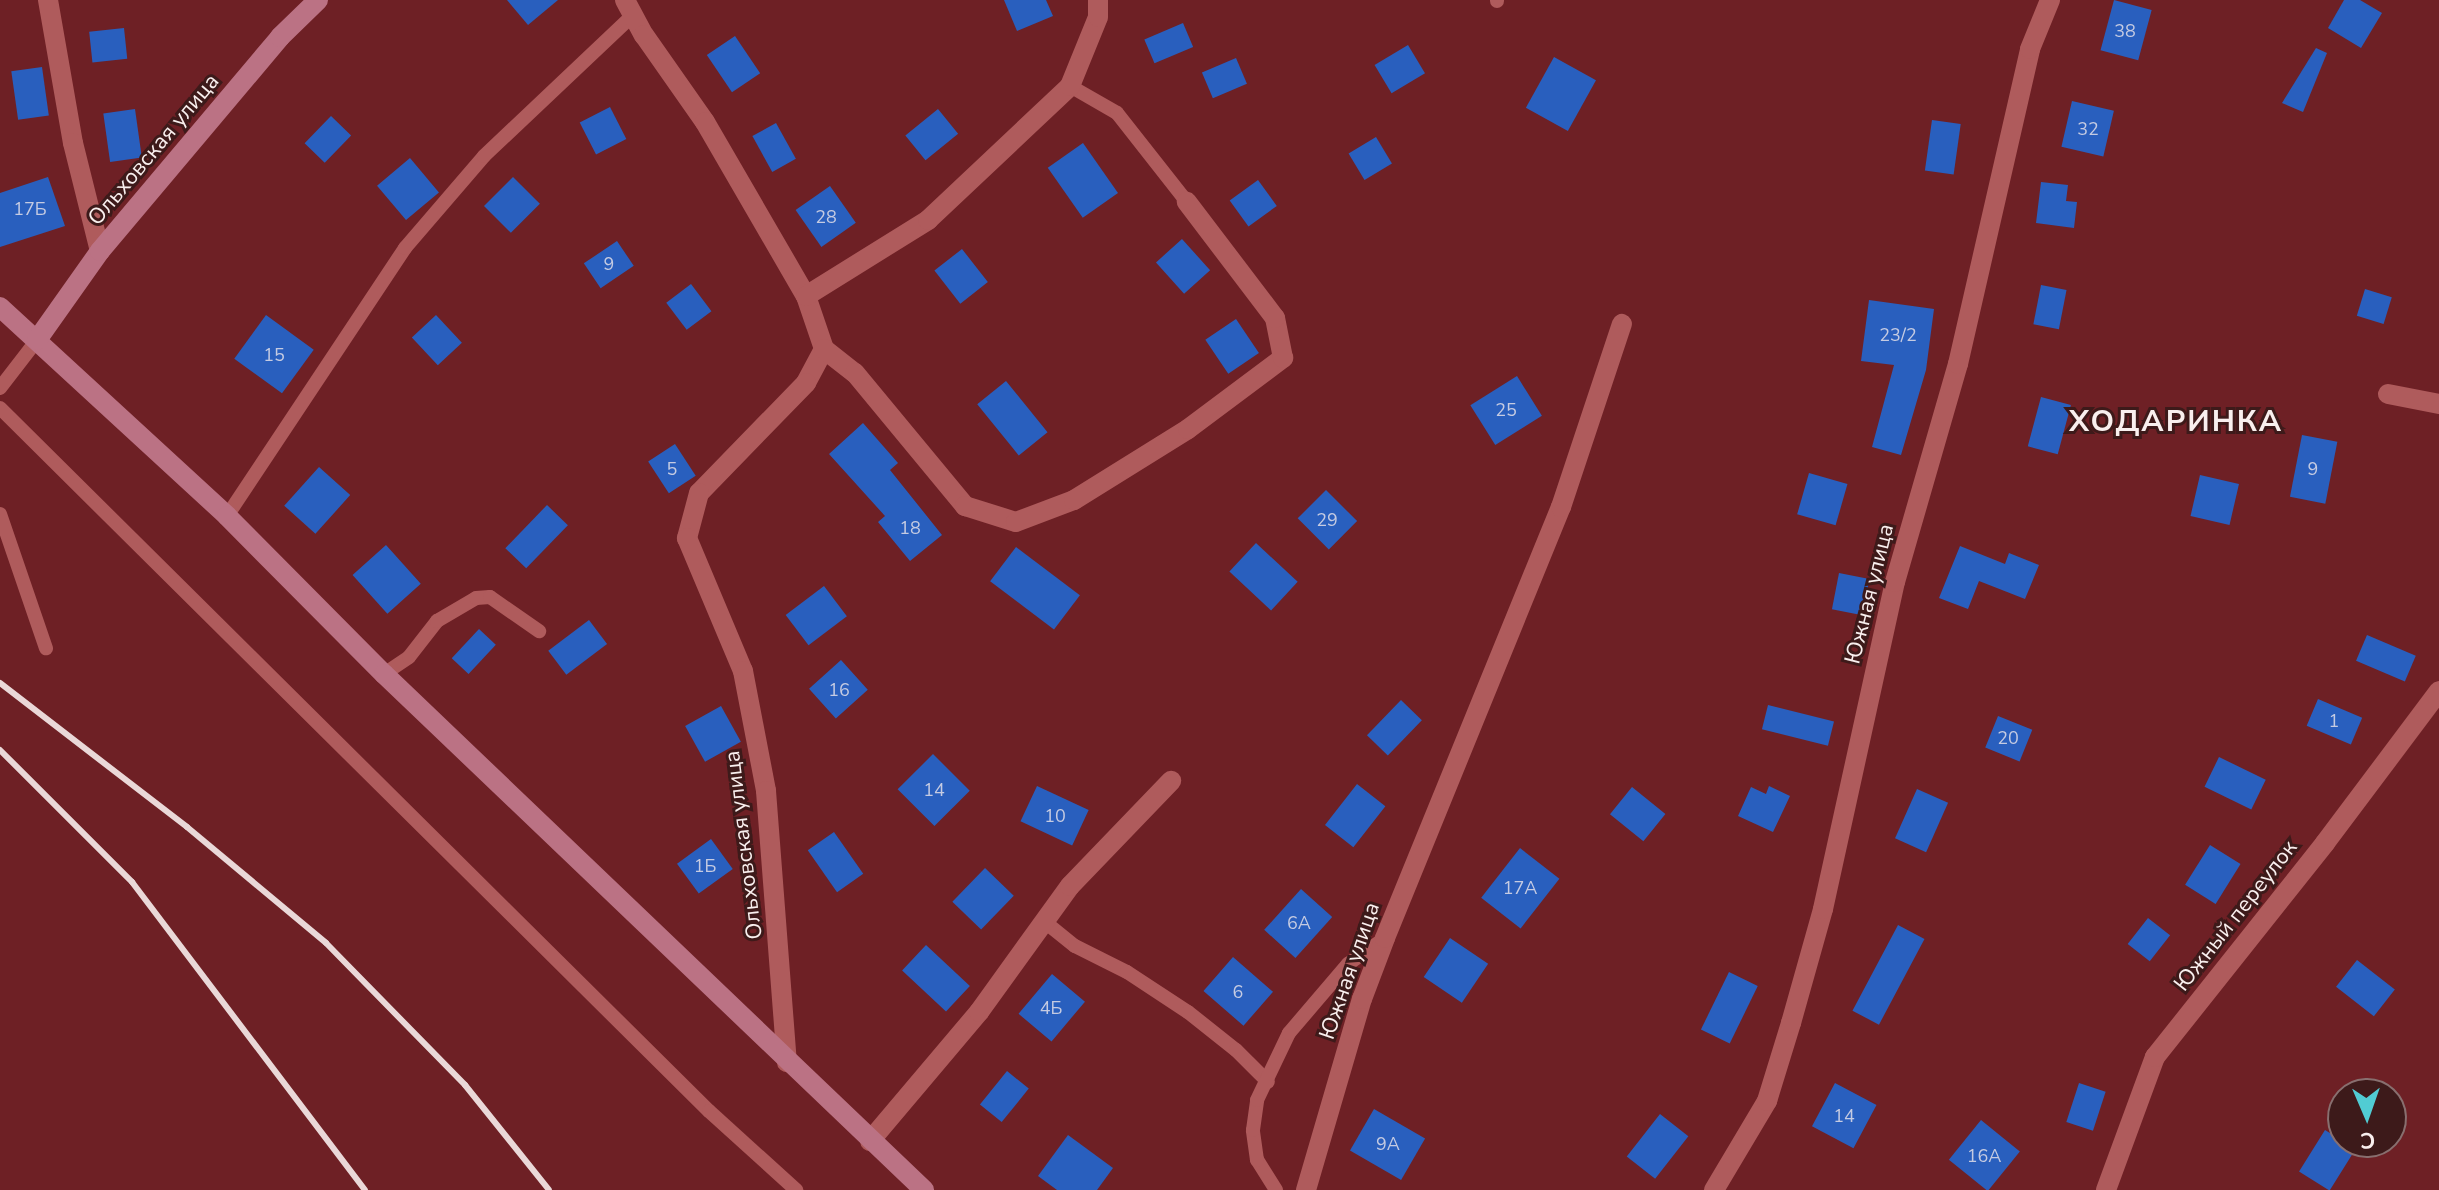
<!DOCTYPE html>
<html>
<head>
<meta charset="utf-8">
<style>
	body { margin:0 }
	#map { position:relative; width:2439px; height:1190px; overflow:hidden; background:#6e2025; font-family:"Nunito Sans",sans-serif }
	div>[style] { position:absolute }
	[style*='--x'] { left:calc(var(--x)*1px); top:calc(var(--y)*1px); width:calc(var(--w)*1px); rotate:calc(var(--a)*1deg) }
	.building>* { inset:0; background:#295fbe; transform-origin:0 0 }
	.lane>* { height:14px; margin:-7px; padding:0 7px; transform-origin:7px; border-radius:7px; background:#af5b5c }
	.street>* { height:20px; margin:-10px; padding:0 10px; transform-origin:10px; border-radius:10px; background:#af5b5c }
	.secondary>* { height:20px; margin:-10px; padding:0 10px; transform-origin:10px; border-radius:10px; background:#bb7284 }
	.rail>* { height:6px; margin:-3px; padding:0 3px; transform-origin:3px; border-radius:3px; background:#ead8d8 }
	span { translate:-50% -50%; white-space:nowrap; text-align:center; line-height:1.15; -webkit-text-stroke:6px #3d1a1a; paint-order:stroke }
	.number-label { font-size:18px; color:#c5cbe2 }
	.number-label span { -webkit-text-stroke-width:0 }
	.street-label { font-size:22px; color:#f9efee }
	.district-label { font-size:30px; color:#f9efee; font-weight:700; letter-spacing:2px }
	.north { position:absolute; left:2327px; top:1078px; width:80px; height:80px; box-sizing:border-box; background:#3d1a1a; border:2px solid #886f6f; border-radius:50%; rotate:178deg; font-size:22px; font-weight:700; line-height:32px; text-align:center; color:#f9efee }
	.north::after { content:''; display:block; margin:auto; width:28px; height:36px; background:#51ccd3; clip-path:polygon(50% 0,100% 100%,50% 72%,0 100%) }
</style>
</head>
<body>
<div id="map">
	<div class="building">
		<i style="clip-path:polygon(507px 0,558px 0,528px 25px)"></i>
		<i style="clip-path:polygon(1004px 0,1046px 0,1053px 16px,1017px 31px)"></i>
		<i style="left:2114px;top:0;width:39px;height:52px;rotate:15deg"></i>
		<i style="clip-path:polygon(2344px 0,2360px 0,2382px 13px,2361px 48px,2328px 28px)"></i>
		<i style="left:1183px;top:23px;width:26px;height:42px;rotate:67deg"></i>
		<i style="left:124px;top:28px;width:31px;height:35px;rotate:84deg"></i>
		<i style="left:735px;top:36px;width:45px;height:34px;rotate:56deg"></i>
		<i style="left:1408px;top:45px;width:33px;height:39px;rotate:59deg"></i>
		<i style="clip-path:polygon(2316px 48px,2327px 53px,2303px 112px,2282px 103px)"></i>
		<i style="left:1554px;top:57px;width:48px;height:58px;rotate:29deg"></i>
		<i style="left:1236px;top:58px;width:28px;height:37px;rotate:67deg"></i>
		<i style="left:42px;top:67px;width:49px;height:31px;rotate:82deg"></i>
		<i style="left:2072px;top:101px;width:43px;height:47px;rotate:13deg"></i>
		<i style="left:610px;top:107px;width:36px;height:34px;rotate:63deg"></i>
		<i style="left:135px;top:109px;width:49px;height:32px;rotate:82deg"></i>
		<i style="left:938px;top:109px;width:32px;height:42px;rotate:51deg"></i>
		<i style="left:331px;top:116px;width:28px;height:38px;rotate:44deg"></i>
		<i style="left:1932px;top:120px;width:29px;height:51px;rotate:8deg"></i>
		<i style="left:776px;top:123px;width:41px;height:27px;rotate:61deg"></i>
		<i style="left:1376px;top:137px;width:31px;height:32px;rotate:59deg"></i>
		<i style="left:1083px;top:143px;width:61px;height:43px;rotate:55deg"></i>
		<i style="left:410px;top:158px;width:45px;height:43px;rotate:50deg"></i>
		<i style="clip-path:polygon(48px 177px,65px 226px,0 247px,0 193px)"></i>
		<i style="left:513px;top:177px;width:38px;height:41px;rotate:45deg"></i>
		<i style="left:1258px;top:180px;width:32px;height:35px;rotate:54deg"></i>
		<i style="clip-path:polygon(2041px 182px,2068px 185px,2066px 201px,2077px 202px,2074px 228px,2036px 223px)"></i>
		<i style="left:830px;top:186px;width:45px;height:42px;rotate:55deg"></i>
		<i style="left:1182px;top:239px;width:42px;height:35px;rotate:48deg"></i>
		<i style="left:617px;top:241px;width:30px;height:40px;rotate:56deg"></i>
		<i style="left:962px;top:249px;width:42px;height:35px;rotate:52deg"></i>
		<i style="left:691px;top:284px;width:34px;height:31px;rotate:53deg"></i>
		<i style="left:2041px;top:285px;width:26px;height:40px;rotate:11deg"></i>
		<i style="left:2365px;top:289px;width:28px;height:28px;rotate:17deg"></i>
		<i style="clip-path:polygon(1869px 300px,1934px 309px,1926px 370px,1901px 455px,1872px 447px,1894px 365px,1861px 361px)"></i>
		<i style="left:266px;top:315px;width:59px;height:54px;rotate:36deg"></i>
		<i style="left:436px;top:315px;width:38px;height:33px;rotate:47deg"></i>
		<i style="left:1236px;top:319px;width:41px;height:37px;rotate:56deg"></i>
		<i style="left:1517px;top:376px;width:47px;height:55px;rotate:58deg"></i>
		<i style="left:1006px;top:381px;width:66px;height:37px;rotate:51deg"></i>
		<i style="left:2041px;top:397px;width:31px;height:51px;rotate:15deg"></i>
		<i style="clip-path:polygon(863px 423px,898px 463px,890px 470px,942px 535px,910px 561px,878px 522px,885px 516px,829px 454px)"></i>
		<i style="left:2302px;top:435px;width:36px;height:63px;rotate:11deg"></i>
		<i style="left:675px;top:444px;width:38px;height:32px;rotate:57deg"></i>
		<i style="left:319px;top:467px;width:42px;height:52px;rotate:42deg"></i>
		<i style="left:1809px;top:473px;width:40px;height:43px;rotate:16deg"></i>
		<i style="left:2200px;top:475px;width:40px;height:42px;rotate:13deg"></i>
		<i style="left:1326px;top:490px;width:44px;height:40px;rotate:45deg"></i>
		<i style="left:547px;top:505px;width:29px;height:60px;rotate:44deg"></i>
		<i style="left:1256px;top:543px;width:57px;height:39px;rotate:43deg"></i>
		<i style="left:386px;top:545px;width:52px;height:45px;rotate:48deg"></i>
		<i style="clip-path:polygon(1960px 546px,2005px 564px,2009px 553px,2039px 565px,2025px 599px,1979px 581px,1968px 609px,1939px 598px)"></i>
		<i style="left:1016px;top:547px;width:80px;height:43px;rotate:37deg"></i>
		<i style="left:1839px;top:573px;width:31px;height:37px;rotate:11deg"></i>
		<i style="left:824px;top:586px;width:38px;height:48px;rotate:53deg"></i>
		<i style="left:589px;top:620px;width:30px;height:51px;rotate:53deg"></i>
		<i style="left:479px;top:629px;width:23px;height:40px;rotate:43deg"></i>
		<i style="left:2367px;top:635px;width:53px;height:28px;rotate:23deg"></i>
		<i style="left:841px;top:660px;width:40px;height:43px;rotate:48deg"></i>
		<i style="left:2318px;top:699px;width:48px;height:29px;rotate:23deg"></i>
		<i style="left:1401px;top:700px;width:29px;height:49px;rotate:44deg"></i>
		<i style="left:1768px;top:705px;width:68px;height:25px;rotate:14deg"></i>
		<i style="left:721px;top:706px;width:41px;height:41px;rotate:61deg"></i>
		<i style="left:1998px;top:716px;width:37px;height:34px;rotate:22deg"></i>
		<i style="left:933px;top:754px;width:52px;height:50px;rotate:45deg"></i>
		<i style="left:2219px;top:757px;width:52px;height:33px;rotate:26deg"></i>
		<i style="left:1357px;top:784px;width:36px;height:52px;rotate:38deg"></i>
		<i style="left:1037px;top:786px;width:57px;height:39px;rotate:25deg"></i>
		<i style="clip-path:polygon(1769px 786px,1790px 796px,1773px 832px,1738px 816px,1751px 787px,1766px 794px)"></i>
		<i style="left:1632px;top:787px;width:43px;height:35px;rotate:39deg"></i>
		<i style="left:1917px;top:789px;width:34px;height:54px;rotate:24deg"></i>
		<i style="left:834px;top:832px;width:51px;height:32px;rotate:55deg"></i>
		<i style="left:711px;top:839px;width:37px;height:42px;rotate:54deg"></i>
		<i style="left:2210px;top:845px;width:36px;height:47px;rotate:32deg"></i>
		<i style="left:1520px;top:848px;width:50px;height:63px;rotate:38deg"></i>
		<i style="left:985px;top:868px;width:40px;height:47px;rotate:44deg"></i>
		<i style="left:1301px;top:889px;width:42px;height:55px;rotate:42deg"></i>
		<i style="left:2148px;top:918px;width:28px;height:33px;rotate:38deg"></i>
		<i style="left:1898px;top:925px;width:30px;height:97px;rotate:28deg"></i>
		<i style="left:1450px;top:938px;width:46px;height:47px;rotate:34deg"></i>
		<i style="left:926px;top:945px;width:60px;height:35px;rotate:43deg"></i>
		<i style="left:1233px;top:957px;width:53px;height:45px;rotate:41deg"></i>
		<i style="left:2357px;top:960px;width:48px;height:34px;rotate:38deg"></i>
		<i style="left:1729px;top:972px;width:32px;height:64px;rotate:26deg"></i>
		<i style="left:1052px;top:974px;width:43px;height:52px;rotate:40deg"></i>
		<i style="left:1007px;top:1071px;width:28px;height:43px;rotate:39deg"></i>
		<i style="left:1835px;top:1083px;width:47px;height:49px;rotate:28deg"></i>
		<i style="left:2079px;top:1083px;width:28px;height:41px;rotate:18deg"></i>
		<i style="left:1374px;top:1109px;width:59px;height:48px;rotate:30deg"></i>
		<i style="left:1660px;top:1114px;width:36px;height:54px;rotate:38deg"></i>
		<i style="left:1981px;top:1120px;width:50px;height:51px;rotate:39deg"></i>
		<i style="left:2325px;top:1130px;width:36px;height:49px;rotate:32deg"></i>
		<i style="clip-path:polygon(1068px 1135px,1113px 1168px,1097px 1190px,1057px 1190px,1038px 1176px)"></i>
	</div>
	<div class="lane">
		<i style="--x:1497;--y:0;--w:1;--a:90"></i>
		<i style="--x:1070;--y:86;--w:54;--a:29.9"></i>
		<i style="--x:1117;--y:113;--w:113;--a:51.8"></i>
		<i style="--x:0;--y:388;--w:61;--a:-52.4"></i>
		<i style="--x:0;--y:408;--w:998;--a:44.76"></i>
		<i style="--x:709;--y:1111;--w:118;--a:42.2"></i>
		<i style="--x:0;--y:514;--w:142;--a:71.1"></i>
		<i style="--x:227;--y:516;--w:322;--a:-56.4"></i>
		<i style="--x:405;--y:248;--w:121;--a:-49.3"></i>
		<i style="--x:484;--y:156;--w:205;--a:-43.4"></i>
		<i style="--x:384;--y:674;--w:30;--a:-34"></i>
		<i style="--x:409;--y:657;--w:46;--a:-52.1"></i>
		<i style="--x:437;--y:621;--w:45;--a:-30.5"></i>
		<i style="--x:476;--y:598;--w:14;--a:-4"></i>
		<i style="--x:490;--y:597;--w:60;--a:34.8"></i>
		<i style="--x:1045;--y:922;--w:38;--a:39"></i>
		<i style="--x:1075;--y:946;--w:58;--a:26.6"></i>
		<i style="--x:1127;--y:972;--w:73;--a:33.3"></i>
		<i style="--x:1188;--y:1012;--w:61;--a:38.4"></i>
		<i style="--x:1236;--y:1050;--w:45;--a:45"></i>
		<i style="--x:1276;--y:1190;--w:36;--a:-122"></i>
		<i style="--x:1257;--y:1160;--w:30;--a:-98"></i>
		<i style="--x:1253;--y:1130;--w:30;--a:-82"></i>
		<i style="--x:1257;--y:1100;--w:74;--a:-64.5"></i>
		<i style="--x:1289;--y:1033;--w:91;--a:-49.5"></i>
		<i style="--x:1348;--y:964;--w:45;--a:-35.1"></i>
	</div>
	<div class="street">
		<i style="--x:48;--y:0;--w:145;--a:80.1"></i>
		<i style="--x:73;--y:143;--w:111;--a:76"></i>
		<i style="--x:625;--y:0;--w:40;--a:62"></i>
		<i style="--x:644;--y:35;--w:106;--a:55"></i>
		<i style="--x:705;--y:122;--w:201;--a:59.9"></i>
		<i style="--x:806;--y:296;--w:56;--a:71.2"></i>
		<i style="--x:824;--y:349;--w:38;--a:118"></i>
		<i style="--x:806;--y:383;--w:153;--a:134.2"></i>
		<i style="--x:699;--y:493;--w:47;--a:104.9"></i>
		<i style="--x:687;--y:538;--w:144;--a:67.2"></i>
		<i style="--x:743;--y:671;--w:122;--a:79.1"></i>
		<i style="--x:766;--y:791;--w:272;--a:85.6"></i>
		<i style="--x:806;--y:296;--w:144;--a:-31.9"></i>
		<i style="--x:928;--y:220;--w:195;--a:-43.3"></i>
		<i style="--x:1070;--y:86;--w:74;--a:-67.9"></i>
		<i style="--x:1098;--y:17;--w:17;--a:-90"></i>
		<i style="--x:824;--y:349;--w:39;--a:38"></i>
		<i style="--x:855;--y:373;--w:173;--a:50.4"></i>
		<i style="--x:965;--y:506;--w:53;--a:17.4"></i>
		<i style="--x:1016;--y:522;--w:62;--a:-20.8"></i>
		<i style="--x:1074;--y:500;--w:134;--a:-31.9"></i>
		<i style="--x:1188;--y:429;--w:119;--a:-36.8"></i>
		<i style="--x:1283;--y:358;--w:41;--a:-101.3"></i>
		<i style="--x:1275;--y:318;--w:146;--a:-127.2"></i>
		<i style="--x:2388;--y:394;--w:52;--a:11.1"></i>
		<i style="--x:870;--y:1141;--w:169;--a:-49.8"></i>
		<i style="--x:979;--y:1012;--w:155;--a:-54.2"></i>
		<i style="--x:1070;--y:886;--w:146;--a:-46.1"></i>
		<i style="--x:1306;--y:1190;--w:199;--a:-73.7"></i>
		<i style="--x:1362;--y:999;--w:65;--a:-69.3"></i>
		<i style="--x:1385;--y:938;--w:466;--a:-67.8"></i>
		<i style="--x:1561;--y:507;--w:193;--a:-71.6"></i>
		<i style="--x:1714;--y:1190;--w:104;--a:-59.2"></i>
		<i style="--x:1767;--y:1101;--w:82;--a:-72.9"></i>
		<i style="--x:1791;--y:1023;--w:118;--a:-74.3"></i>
		<i style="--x:1823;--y:909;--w:335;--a:-77.6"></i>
		<i style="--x:1895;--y:582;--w:227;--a:-73.9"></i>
		<i style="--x:1958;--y:364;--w:323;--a:-77.1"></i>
		<i style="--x:2030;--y:49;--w:53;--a:-67.8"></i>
		<i style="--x:2106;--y:1190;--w:142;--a:-69.8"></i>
		<i style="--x:2155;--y:1057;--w:273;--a:-51.5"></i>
		<i style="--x:2325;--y:843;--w:190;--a:-53.1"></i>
	</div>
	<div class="secondary">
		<i style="--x:0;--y:307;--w:309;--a:42.6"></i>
		<i style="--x:227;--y:516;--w:223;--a:45.2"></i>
		<i style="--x:384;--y:674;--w:747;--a:43.7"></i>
		<i style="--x:37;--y:340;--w:109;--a:-54.7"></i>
		<i style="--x:100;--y:251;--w:280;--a:-49.9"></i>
		<i style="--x:280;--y:37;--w:53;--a:-44.2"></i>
	</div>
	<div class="rail">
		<i style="--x:0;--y:683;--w:236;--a:37.6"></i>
		<i style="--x:187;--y:827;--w:181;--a:39.8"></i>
		<i style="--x:326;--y:943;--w:199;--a:45.6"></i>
		<i style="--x:465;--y:1085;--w:134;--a:51.3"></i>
		<i style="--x:0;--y:750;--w:187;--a:45"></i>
		<i style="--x:132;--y:882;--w:386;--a:52.9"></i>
	</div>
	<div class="number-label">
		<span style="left:2125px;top:31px">38</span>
		<span style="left:2088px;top:129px">32</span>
		<span style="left:30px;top:209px">17Б</span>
		<span style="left:826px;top:217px">28</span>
		<span style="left:609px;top:264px">9</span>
		<span style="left:1898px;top:335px">23/2</span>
		<span style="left:274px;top:355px">15</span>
		<span style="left:1506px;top:410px">25</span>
		<span style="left:672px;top:469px">5</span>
		<span style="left:2313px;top:469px">9</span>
		<span style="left:1327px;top:520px">29</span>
		<span style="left:910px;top:528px">18</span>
		<span style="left:839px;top:690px">16</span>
		<span style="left:2334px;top:721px">1</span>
		<span style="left:2008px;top:738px">20</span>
		<span style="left:934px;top:790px">14</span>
		<span style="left:1055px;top:816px">10</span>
		<span style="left:705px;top:866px">1Б</span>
		<span style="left:1520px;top:888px">17А</span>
		<span style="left:1299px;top:923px">6А</span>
		<span style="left:1238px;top:992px">6</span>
		<span style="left:1051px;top:1008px">4Б</span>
		<span style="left:1844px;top:1116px">14</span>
		<span style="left:1388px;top:1144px">9А</span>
		<span style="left:1984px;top:1156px">16А</span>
	</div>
	<div class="street-label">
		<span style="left:154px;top:150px;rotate:-50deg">Ольховская улица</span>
		<span style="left:1870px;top:594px;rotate:-76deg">Южная улица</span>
		<span style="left:744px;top:845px;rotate:-97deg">Ольховская улица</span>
		<span style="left:2236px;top:916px;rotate:-52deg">Южный переулок</span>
		<span style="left:1350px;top:971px;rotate:-71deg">Южная улица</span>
	</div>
	<div class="district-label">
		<span style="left:2176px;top:422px">ХОДАРИНКА</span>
	</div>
	<div class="north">С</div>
</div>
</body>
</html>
